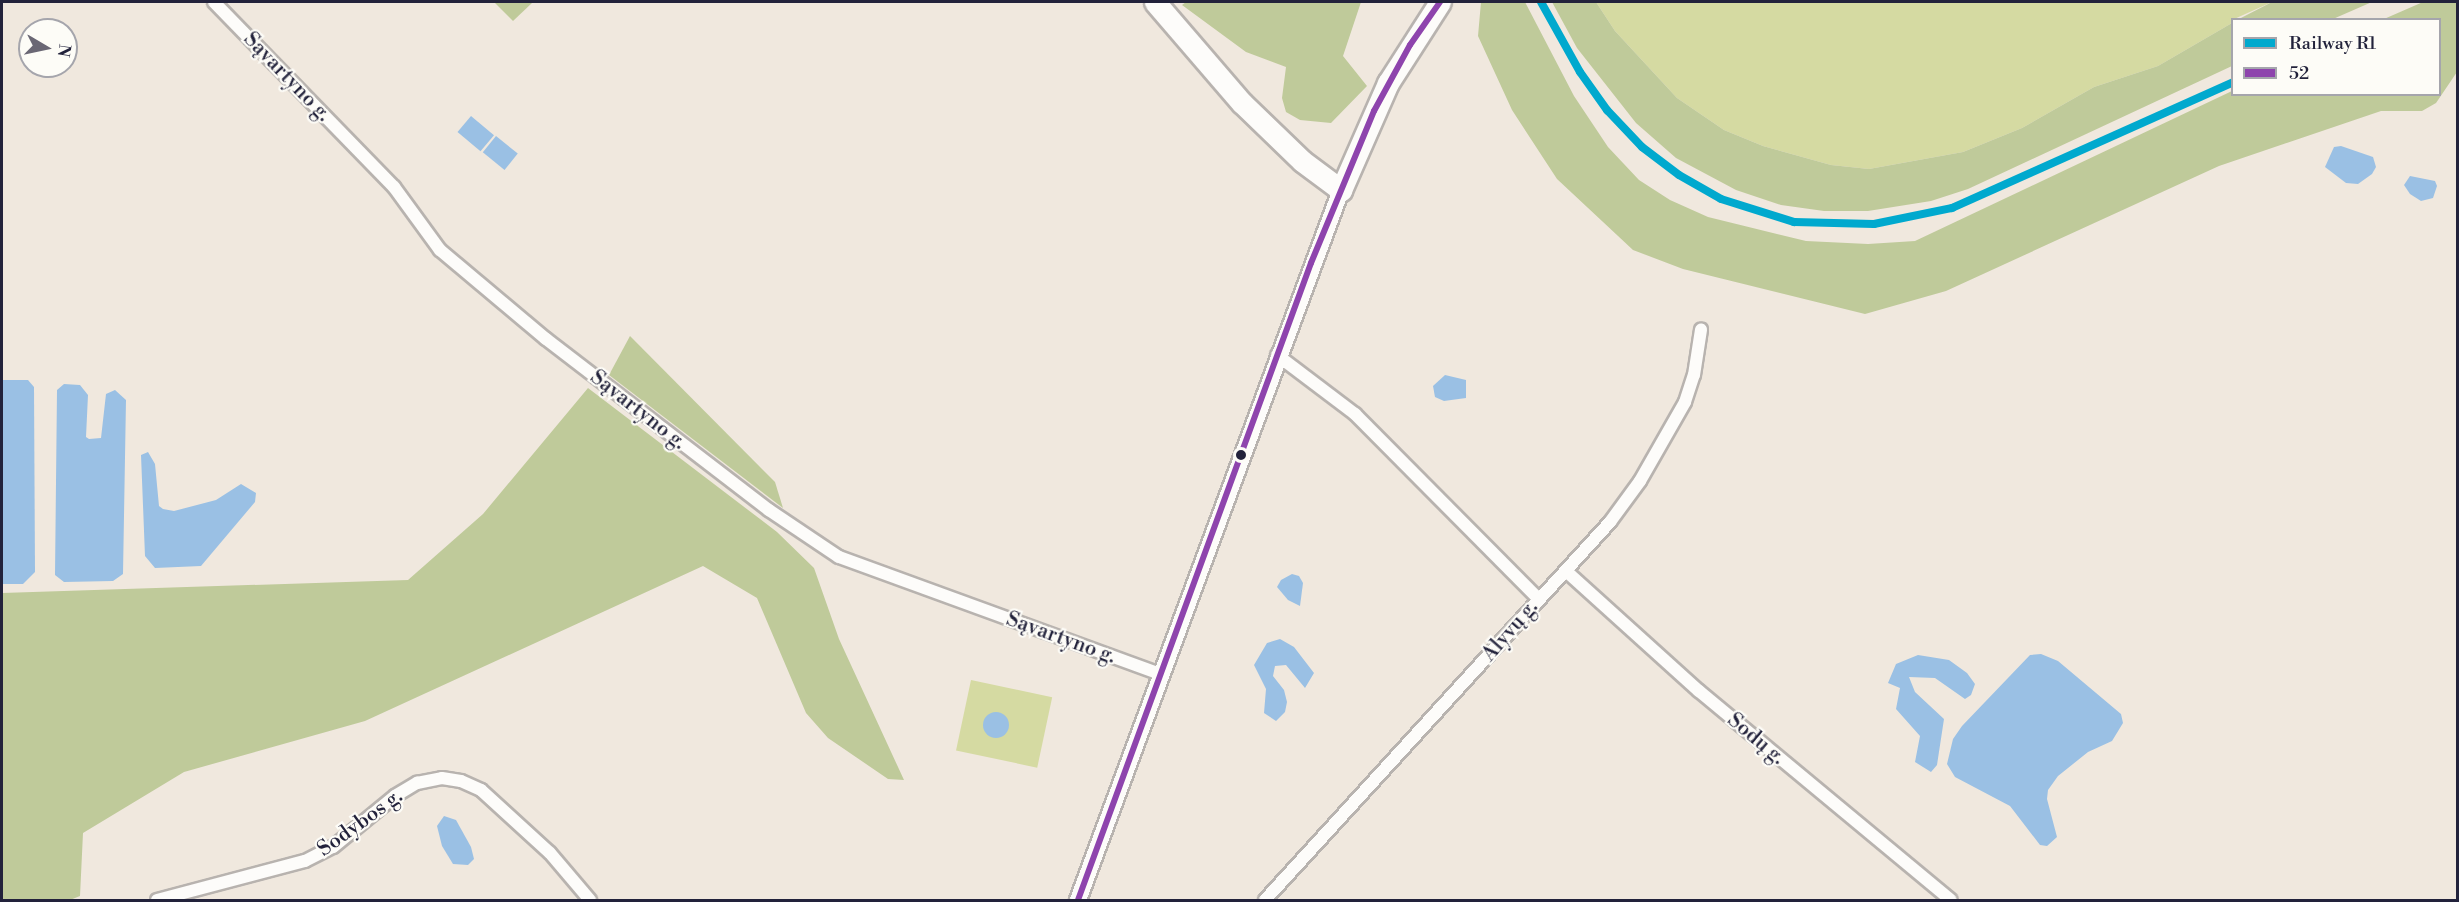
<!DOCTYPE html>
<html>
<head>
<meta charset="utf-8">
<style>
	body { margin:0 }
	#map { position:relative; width:2459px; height:902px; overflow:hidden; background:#f0e8de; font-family:"Libre Bodoni",serif }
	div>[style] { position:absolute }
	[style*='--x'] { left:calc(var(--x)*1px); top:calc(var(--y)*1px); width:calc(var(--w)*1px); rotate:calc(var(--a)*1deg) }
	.green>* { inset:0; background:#d5daa2; transform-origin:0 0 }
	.forest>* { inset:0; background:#bfca9a }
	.water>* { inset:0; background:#9ac0e4; transform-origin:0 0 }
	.round { border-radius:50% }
	.roads { filter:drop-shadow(2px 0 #b8b3af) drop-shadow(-2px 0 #b8b3af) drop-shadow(0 2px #b8b3af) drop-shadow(0 -2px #b8b3af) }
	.street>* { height:12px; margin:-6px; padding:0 6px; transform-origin:6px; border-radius:6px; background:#fdfcfa }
	.secondary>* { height:16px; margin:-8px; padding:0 8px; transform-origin:8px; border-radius:8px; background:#fdfcfa }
	.highway>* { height:21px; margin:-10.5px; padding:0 10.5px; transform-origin:10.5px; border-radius:10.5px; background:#fdfcfa }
	.bus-1>* { height:6px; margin:-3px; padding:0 3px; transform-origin:3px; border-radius:3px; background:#8e44ad }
	.rail-1>* { height:8px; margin:-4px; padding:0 4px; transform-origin:4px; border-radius:4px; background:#00a9ce }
	.dots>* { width:16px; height:16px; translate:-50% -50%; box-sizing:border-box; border:3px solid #fdfcf7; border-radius:50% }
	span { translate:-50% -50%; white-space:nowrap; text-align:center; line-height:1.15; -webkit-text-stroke:4.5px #fdfcf7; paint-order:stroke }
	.street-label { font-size:21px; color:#22223b }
	.frame { position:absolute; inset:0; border:3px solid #22223b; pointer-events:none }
	.legend { position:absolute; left:2231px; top:18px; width:210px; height:78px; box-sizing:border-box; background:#fdfcf7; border:2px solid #a5a5ac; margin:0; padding:8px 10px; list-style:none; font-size:18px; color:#22223b }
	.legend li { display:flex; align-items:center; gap:12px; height:30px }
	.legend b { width:30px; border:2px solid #a5a5ac }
	.north { position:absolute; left:18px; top:18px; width:60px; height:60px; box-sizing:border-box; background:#fdfcf7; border:2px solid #a5a5ac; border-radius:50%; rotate:99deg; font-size:16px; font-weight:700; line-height:24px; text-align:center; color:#22223b }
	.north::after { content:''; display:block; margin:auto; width:21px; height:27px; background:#6a6774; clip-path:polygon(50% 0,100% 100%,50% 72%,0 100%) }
</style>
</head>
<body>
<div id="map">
	<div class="green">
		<i style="clip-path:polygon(1596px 2px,2272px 2px,2232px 20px,2232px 23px,2158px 66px,2094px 87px,2022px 128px,1963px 152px,1869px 169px,1831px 165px,1763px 146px,1724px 130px,1677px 98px,1615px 31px)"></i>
		<i style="left:971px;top:680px;width:83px;height:72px;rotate:12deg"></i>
	</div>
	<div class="forest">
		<i style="clip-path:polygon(494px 2px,531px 2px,532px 3px,513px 21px)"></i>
		<i style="clip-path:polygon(1186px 2px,1361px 2px,1343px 56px,1367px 86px,1331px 123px,1300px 120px,1286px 112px,1282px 98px,1286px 67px,1246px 52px,1182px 5px)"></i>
		<i style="clip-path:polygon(1481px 2px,1525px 2px,1574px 96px,1608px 147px,1639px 180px,1670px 200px,1708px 217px,1806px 241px,1868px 244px,1915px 241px,2232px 91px,2232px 94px,2440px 94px,2440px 20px,2384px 19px,2423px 2px,2457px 2px,2457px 72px,2436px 103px,2422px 111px,2381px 111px,2219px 166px,1946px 291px,1865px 314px,1683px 269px,1633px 250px,1557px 179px,1512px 110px,1478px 36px)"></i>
		<i style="clip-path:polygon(1552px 2px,1596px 2px,1615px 31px,1677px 98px,1724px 130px,1763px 146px,1831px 165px,1869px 169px,1963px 152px,2022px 128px,2094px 87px,2158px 66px,2232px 23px,2232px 66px,1968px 189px,1931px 201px,1868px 211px,1824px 211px,1781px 205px,1736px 190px,1676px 158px,1636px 123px,1577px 48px)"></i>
		<i style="clip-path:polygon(2272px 2px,2372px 2px,2333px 19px,2239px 19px)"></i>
		<i style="clip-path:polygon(630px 336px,775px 482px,783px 508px,609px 375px)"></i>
		<i style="clip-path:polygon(588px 388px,777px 532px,814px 568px,839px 639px,904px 780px,888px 779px,828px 738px,806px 713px,757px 598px,703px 566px,365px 721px,184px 772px,83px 833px,80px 896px,70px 900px,2px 900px,2px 593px,408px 580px,483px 514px)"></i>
	</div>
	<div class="water">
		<i style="left:471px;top:116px;width:30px;height:21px;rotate:40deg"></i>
		<i style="left:496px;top:136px;width:28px;height:21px;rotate:39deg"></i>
		<i style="clip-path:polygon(2341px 146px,2373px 157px,2376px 167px,2372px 174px,2358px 184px,2346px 183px,2325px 167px,2334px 147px)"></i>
		<i style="clip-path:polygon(2410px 176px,2435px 181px,2437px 186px,2433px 198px,2421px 201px,2410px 194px,2404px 185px)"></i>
		<i style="clip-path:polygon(1445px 375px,1466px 380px,1466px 398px,1444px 401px,1435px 397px,1433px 386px)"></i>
		<i style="clip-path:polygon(2px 380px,28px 380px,34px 387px,35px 572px,23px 584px,2px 584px)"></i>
		<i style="clip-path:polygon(64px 384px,80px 385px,88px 395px,86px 437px,89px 439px,101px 438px,106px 394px,115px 390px,126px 400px,123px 574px,113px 581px,64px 582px,55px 575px,57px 390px)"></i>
		<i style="clip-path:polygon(148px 452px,155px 464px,159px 506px,163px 509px,174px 511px,216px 500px,241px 484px,256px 493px,255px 502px,201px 566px,155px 568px,145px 556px,141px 455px)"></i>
		<i style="clip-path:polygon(1292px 574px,1299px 576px,1303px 583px,1300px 606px,1288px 600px,1277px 587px,1281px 580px)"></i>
		<i style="clip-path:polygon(1280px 639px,1294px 647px,1314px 673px,1305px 688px,1286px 665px,1275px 666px,1273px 676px,1284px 690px,1287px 702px,1285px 712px,1276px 721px,1264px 713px,1266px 689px,1254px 665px,1267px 643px)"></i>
		<i style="clip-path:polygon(2041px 654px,2058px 661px,2121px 714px,2123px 723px,2112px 741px,2088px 752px,2058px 776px,2048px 790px,2047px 799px,2057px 837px,2047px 846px,2040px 845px,2010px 806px,1955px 777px,1947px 764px,1953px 739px,1962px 726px,2030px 655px)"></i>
		<i style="clip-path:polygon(1918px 655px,1949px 660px,1967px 673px,1975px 684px,1971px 695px,1965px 699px,1935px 678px,1909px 677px,1915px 692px,1944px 719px,1937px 765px,1931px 772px,1915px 762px,1920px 736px,1896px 709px,1900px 688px,1888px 683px,1896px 664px)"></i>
		<i class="round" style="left:983px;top:712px;width:26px;height:26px"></i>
		<i style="clip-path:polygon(444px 816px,456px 820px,471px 847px,474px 859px,468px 865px,453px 864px,442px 846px,437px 826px)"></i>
	</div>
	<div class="roads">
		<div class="street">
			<i style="--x:214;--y:2;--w:258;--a:45.8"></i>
			<i style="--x:394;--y:187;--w:78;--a:53.9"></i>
			<i style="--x:440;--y:250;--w:138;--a:40"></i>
			<i style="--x:546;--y:339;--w:281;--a:37.5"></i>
			<i style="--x:769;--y:510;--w:84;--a:33.9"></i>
			<i style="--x:839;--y:557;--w:342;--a:20"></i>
			<i style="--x:1277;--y:355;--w:98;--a:37.1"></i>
			<i style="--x:1355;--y:414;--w:260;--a:45.2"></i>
			<i style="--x:1566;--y:571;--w:179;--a:42.1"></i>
			<i style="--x:1699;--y:691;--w:327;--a:39.7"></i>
			<i style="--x:157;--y:900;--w:153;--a:-14.8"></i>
			<i style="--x:305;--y:861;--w:31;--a:-27"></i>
			<i style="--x:333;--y:847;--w:80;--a:-39.4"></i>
			<i style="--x:395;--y:796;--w:26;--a:-31"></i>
			<i style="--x:417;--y:783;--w:25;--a:-11"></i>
			<i style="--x:442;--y:778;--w:19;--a:9"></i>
			<i style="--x:461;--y:781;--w:22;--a:24"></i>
			<i style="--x:481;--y:790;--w:93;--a:42.4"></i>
			<i style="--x:550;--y:853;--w:62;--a:49.6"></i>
			<i style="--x:1265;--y:900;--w:512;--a:-47.61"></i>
			<i style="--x:1610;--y:522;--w:51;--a:-53.8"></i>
			<i style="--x:1640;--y:481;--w:91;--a:-60.3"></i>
			<i style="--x:1685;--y:402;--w:28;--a:-72"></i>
			<i style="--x:1694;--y:375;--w:46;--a:-81.2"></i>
		</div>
		<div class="secondary">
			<i style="--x:1078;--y:900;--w:757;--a:-69.67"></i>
		</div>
		<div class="highway">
			<i style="--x:1155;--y:2;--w:133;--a:49.3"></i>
			<i style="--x:1242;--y:103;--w:83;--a:44"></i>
			<i style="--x:1302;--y:161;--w:49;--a:36.6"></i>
			<i style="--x:1341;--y:190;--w:117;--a:-66.3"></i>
			<i style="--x:1388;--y:83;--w:96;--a:-57.3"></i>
		</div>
	</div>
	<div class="bus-1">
		<i style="--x:1078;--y:900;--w:678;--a:-69.91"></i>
		<i style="--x:1311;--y:263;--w:165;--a:-67.5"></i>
		<i style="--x:1374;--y:111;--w:75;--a:-61.4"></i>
		<i style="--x:1410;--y:45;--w:52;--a:-55.1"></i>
	</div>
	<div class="rail-1">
		<i style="--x:1541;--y:2;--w:80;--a:60.9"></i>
		<i style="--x:1580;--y:72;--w:47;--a:54.6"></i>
		<i style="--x:1607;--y:110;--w:51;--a:46.6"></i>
		<i style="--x:1642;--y:147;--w:46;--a:37.1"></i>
		<i style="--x:1679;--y:175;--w:48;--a:29.7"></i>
		<i style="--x:1721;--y:199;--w:77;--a:17.5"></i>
		<i style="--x:1794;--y:222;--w:80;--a:1.4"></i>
		<i style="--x:1874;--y:224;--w:80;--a:-11.6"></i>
		<i style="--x:1952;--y:208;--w:307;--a:-24.1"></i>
	</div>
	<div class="dots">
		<i style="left:1241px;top:455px;background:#22223b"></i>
	</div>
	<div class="street-label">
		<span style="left:287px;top:77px;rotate:46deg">Sąvartyno g.</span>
		<span style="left:638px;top:410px;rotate:38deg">Sąvartyno g.</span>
		<span style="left:1510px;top:631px;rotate:-49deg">Alyvų g.</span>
		<span style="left:1061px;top:638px;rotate:20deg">Sąvartyno g.</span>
		<span style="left:1756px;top:739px;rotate:40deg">Sodų g.</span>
		<span style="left:360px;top:823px;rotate:-36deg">Sodybos g.</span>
	</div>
	<div class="frame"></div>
	<ul class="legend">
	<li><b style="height:8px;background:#00a9ce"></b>Railway R1</li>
	<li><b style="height:8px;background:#8e44ad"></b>52</li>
	</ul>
	<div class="north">N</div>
</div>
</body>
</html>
